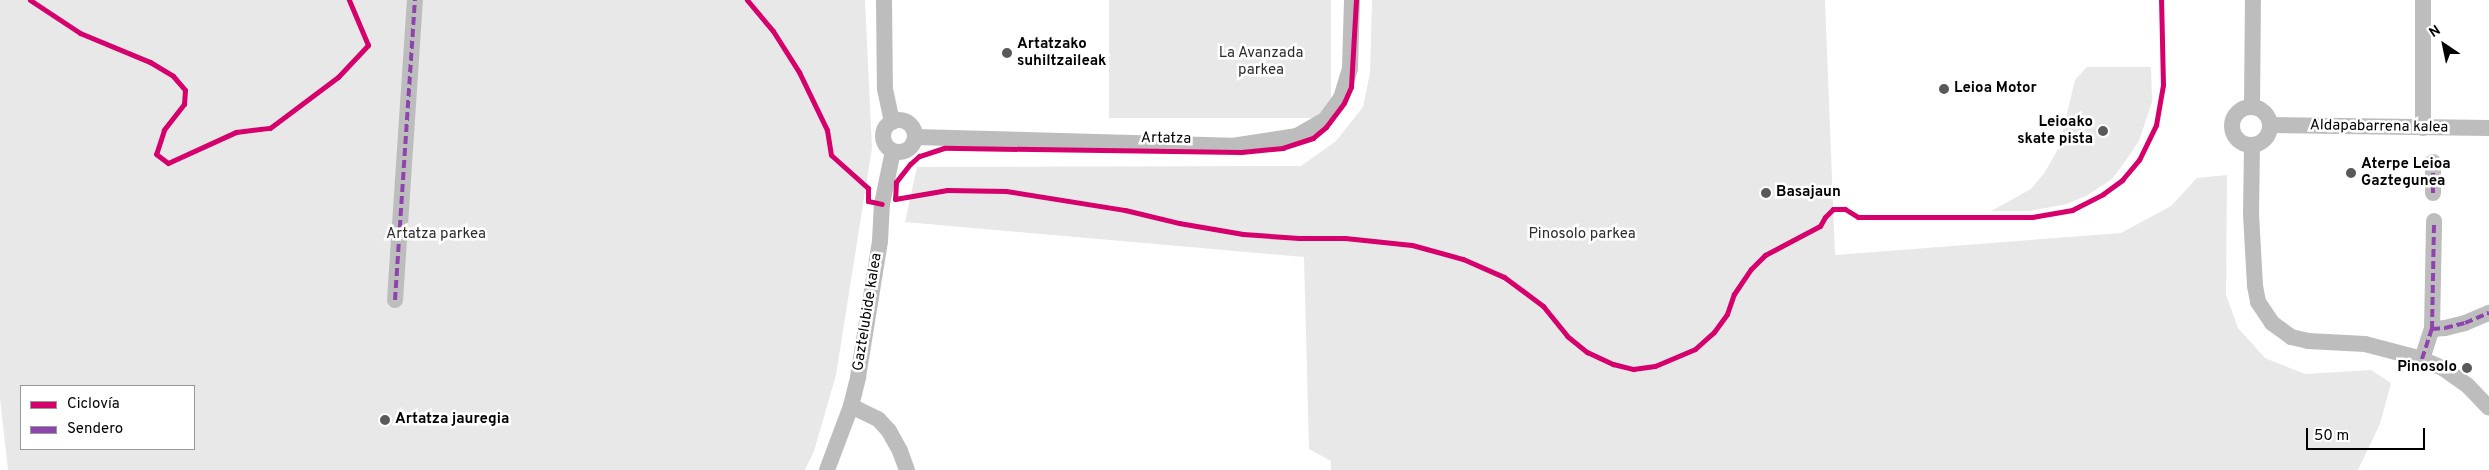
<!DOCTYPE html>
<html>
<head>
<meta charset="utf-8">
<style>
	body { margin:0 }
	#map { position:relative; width:2489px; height:470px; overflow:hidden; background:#fff; font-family:Overpass,sans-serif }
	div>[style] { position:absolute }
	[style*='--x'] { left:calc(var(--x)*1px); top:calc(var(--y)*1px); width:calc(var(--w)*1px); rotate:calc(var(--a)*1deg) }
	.green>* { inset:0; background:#e8e8e8; transform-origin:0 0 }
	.street>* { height:16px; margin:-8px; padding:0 8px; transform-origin:8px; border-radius:8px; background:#bdbdbd }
	.street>.ring { margin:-8px; padding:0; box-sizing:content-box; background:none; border:16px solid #bdbdbd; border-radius:50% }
	.quiet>* { height:4px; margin-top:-2px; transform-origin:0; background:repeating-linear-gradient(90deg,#8e44ad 0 8px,transparent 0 12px) }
	.cycleway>* { height:5px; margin:-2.5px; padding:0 2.5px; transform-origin:2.5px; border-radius:2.5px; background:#d6006c }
	.dots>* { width:14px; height:14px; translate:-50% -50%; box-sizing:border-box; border:2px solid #fff; border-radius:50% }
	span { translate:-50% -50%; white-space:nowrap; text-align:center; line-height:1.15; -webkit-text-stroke:5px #fff; paint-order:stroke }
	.poi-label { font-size:15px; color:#000; font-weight:700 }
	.left { translate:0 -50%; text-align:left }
	.right { translate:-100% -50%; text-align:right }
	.park-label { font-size:15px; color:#2c2c2c }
	.street-label { font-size:15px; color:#000 }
	.legend { position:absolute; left:20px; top:385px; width:175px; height:65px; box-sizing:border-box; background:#fff; border:1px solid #999; margin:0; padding:6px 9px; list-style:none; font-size:15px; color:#000 }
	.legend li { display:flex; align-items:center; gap:10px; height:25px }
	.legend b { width:25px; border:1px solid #999 }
	.north { position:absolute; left:2419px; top:20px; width:50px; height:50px; -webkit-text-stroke:4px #fff; paint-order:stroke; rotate:326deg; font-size:14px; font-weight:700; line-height:20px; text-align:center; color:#000 }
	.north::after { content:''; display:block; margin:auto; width:18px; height:22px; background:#000; clip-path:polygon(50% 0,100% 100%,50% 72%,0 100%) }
	.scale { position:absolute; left:2306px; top:428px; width:119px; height:22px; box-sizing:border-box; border:2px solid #000; border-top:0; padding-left:6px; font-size:15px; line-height:18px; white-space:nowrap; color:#000; -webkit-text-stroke:4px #fff; paint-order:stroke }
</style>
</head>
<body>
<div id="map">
	<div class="green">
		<i style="clip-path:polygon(evenodd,0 0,865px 0,872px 148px,836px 375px,814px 451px,805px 470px,8px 470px,0 399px,0 0,21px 386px,194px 386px,194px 449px,21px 449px,21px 386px)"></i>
		<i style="left:1109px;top:0;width:222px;height:118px"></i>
		<i style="clip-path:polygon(1372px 0,1825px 0,1835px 255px,2121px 233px,2171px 206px,2197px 178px,2227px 175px,2226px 295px,2238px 328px,2265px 358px,2305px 374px,2371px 370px,2391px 383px,2380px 424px,2358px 470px,1331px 470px,1331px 461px,1309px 449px,1304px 257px,905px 222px,917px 167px,1301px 166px,1336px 141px,1363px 107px,1370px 73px)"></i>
		<i style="clip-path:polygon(2087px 67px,2151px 67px,2152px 102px,2139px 141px,2124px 163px,2112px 179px,2088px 195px,2067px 204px,2030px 211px,1991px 211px,2031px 189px,2045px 172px,2059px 147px,2075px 80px)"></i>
	</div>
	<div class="street">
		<i style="--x:884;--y:0;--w:89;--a:89.4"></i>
		<i style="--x:885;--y:89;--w:34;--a:78"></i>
		<i style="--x:2423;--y:0;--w:128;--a:90"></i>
		<i style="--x:2252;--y:107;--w:107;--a:-89.5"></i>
		<i class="ring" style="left:2232px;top:107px;width:22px;height:22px"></i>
		<i class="ring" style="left:883px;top:120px;width:16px;height:16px"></i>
		<i style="--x:2270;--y:125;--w:219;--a:0.8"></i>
		<i style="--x:915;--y:137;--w:317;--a:1.6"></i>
		<i style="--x:1232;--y:146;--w:66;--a:-8.7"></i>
		<i style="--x:1297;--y:136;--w:32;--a:-30"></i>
		<i style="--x:1325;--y:120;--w:27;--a:-54"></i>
		<i style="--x:1341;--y:98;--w:31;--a:-73"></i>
		<i style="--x:1350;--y:68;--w:68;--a:-88.3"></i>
		<i style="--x:2252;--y:145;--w:69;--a:90.8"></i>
		<i style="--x:2251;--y:214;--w:72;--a:86.8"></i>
		<i style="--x:2255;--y:286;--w:16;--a:79"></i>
		<i style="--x:2258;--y:302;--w:25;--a:56"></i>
		<i style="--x:2272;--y:323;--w:24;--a:36"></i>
		<i style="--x:2291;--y:337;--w:17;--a:13"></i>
		<i style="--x:2308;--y:341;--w:57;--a:3"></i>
		<i style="--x:2365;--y:344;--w:59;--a:14.7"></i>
		<i style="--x:2422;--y:359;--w:24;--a:24"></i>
		<i style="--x:2444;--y:369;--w:29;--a:35"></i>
		<i style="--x:2468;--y:386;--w:30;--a:46"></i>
		<i style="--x:2433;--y:193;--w:31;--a:-90"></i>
		<i style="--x:395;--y:300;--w:301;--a:-86.2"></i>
		<i style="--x:2432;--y:329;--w:13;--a:-4"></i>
		<i style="--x:2445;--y:328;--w:21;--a:-14"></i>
		<i style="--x:2465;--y:323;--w:26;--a:-23"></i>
		<i style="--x:2422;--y:359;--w:32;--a:-72"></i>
		<i style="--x:2432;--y:329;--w:108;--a:-88.9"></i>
		<i style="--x:851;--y:406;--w:30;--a:26"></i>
		<i style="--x:878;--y:419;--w:16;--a:47"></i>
		<i style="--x:889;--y:431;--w:23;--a:61"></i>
		<i style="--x:900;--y:451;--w:20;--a:70"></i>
		<i style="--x:827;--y:470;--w:68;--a:-69.4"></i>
		<i style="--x:851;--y:406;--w:30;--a:-76"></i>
		<i style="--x:858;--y:377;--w:138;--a:-80.8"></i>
		<i style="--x:880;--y:241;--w:37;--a:-87"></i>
		<i style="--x:882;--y:204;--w:54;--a:-78.3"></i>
	</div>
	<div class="quiet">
		<i style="--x:2433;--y:193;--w:31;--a:-90"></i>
		<i style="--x:395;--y:300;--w:301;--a:-86.2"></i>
		<i style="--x:2432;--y:329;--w:13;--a:-4"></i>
		<i style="--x:2445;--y:328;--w:21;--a:-14"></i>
		<i style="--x:2465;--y:323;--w:26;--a:-23"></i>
		<i style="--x:2422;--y:359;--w:32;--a:-72"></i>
		<i style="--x:2432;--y:329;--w:108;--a:-88.9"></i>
	</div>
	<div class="cycleway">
		<i style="--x:30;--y:0;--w:60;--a:33.4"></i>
		<i style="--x:80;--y:33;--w:76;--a:22.5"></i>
		<i style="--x:150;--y:62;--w:27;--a:31"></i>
		<i style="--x:173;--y:76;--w:18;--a:49"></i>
		<i style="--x:185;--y:90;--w:14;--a:94"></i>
		<i style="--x:184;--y:104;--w:33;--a:128"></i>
		<i style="--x:164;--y:130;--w:25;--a:108"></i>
		<i style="--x:156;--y:154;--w:15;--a:37"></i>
		<i style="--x:168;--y:163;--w:75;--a:-24.5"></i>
		<i style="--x:236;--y:132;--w:34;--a:-7"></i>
		<i style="--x:270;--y:128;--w:85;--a:-36.9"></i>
		<i style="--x:338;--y:77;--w:44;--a:-46.8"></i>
		<i style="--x:368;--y:45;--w:49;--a:-112.9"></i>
		<i style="--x:747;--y:0;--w:40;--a:50"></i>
		<i style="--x:773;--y:31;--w:49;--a:57.6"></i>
		<i style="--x:799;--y:72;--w:64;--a:64.2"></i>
		<i style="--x:827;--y:130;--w:25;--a:81"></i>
		<i style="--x:831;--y:155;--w:50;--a:41.7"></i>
		<i style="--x:868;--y:188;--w:13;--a:90"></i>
		<i style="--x:868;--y:201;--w:14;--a:12"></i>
		<i style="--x:1356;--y:0;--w:87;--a:93.3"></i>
		<i style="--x:1351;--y:87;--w:17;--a:114"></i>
		<i style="--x:1344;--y:103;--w:30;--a:127"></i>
		<i style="--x:1326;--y:127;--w:17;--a:140"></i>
		<i style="--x:1313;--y:138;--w:32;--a:162"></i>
		<i style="--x:1283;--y:148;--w:42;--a:174.6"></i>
		<i style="--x:1241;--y:152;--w:297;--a:-179.2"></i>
		<i style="--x:944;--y:148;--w:26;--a:162"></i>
		<i style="--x:919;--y:156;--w:12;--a:138"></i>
		<i style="--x:910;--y:164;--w:23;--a:128"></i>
		<i style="--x:896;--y:182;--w:17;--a:93"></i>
		<i style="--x:895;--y:199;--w:53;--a:-9.8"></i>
		<i style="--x:947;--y:190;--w:59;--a:1"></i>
		<i style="--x:1006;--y:191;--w:121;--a:9.1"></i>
		<i style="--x:1125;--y:210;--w:56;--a:13.5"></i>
		<i style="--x:1179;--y:223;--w:65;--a:9.8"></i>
		<i style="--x:1243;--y:234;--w:56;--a:4.1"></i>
		<i style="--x:1299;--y:238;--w:46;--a:0"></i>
		<i style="--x:1345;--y:238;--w:67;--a:6"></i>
		<i style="--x:1412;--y:245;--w:53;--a:15.4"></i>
		<i style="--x:1463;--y:259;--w:45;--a:23.7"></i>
		<i style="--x:1504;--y:277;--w:49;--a:36.6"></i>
		<i style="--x:1543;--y:306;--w:38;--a:51"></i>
		<i style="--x:1567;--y:336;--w:26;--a:39"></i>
		<i style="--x:1587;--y:352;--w:29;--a:25"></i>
		<i style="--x:1613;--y:364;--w:21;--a:14"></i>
		<i style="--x:1633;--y:369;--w:22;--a:-8"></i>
		<i style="--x:1655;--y:366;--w:43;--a:-23"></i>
		<i style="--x:1695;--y:349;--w:25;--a:-42"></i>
		<i style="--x:1714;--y:332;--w:22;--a:-54"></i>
		<i style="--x:1727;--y:314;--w:21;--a:-71"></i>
		<i style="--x:1734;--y:294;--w:30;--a:-56"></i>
		<i style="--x:1751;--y:269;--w:20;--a:-45"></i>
		<i style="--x:1765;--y:255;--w:62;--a:-27.8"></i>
		<i style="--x:1820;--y:226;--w:10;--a:-61"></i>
		<i style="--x:1825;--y:217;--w:11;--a:-45"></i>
		<i style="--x:1833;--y:209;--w:12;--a:0"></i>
		<i style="--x:1845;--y:209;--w:15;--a:32"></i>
		<i style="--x:1858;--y:217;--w:174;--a:0"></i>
		<i style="--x:2032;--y:217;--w:41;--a:-9.9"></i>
		<i style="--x:2072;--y:210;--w:35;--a:-27"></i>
		<i style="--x:2103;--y:194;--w:24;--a:-36"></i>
		<i style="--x:2122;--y:180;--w:26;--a:-50"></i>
		<i style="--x:2139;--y:160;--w:39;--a:-64"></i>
		<i style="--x:2156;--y:125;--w:41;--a:-80.1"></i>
		<i style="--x:2163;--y:85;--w:85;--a:-91.3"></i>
	</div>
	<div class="dots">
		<i style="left:1007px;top:53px;background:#595959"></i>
		<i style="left:1944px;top:89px;background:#595959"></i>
		<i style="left:2103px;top:131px;background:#595959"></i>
		<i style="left:2351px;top:173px;background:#595959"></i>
		<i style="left:1766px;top:193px;background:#595959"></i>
		<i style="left:2467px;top:368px;background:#595959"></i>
		<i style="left:385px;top:420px;background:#595959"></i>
	</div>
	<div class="poi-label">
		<span class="left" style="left:1017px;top:53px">Artatzako<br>suhiltzaileak</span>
		<span class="left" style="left:1954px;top:89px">Leioa Motor</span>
		<span class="right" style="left:2093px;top:131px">Leioako<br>skate pista</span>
		<span class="left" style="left:2361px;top:173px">Aterpe Leioa<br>Gaztegunea</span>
		<span class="left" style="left:1776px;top:193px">Basajaun</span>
		<span class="right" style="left:2457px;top:368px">Pinosolo</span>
		<span class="left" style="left:395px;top:420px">Artatza jauregia</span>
	</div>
	<div class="park-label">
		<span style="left:1261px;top:62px">La Avanzada<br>parkea</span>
		<span style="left:436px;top:235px">Artatza parkea</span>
		<span style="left:1582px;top:235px">Pinosolo parkea</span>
	</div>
	<div class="street-label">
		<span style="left:2379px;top:127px;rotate:1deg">Aldapabarrena kalea</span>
		<span style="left:1166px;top:139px;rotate:1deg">Artatza</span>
		<span style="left:868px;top:312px;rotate:-81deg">Gaztelubide kalea</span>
	</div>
	<ul class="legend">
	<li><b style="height:6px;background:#d6006c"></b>Ciclovía</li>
	<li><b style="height:6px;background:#8e44ad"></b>Sendero</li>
	</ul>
	<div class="north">N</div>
	<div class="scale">50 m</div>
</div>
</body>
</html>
